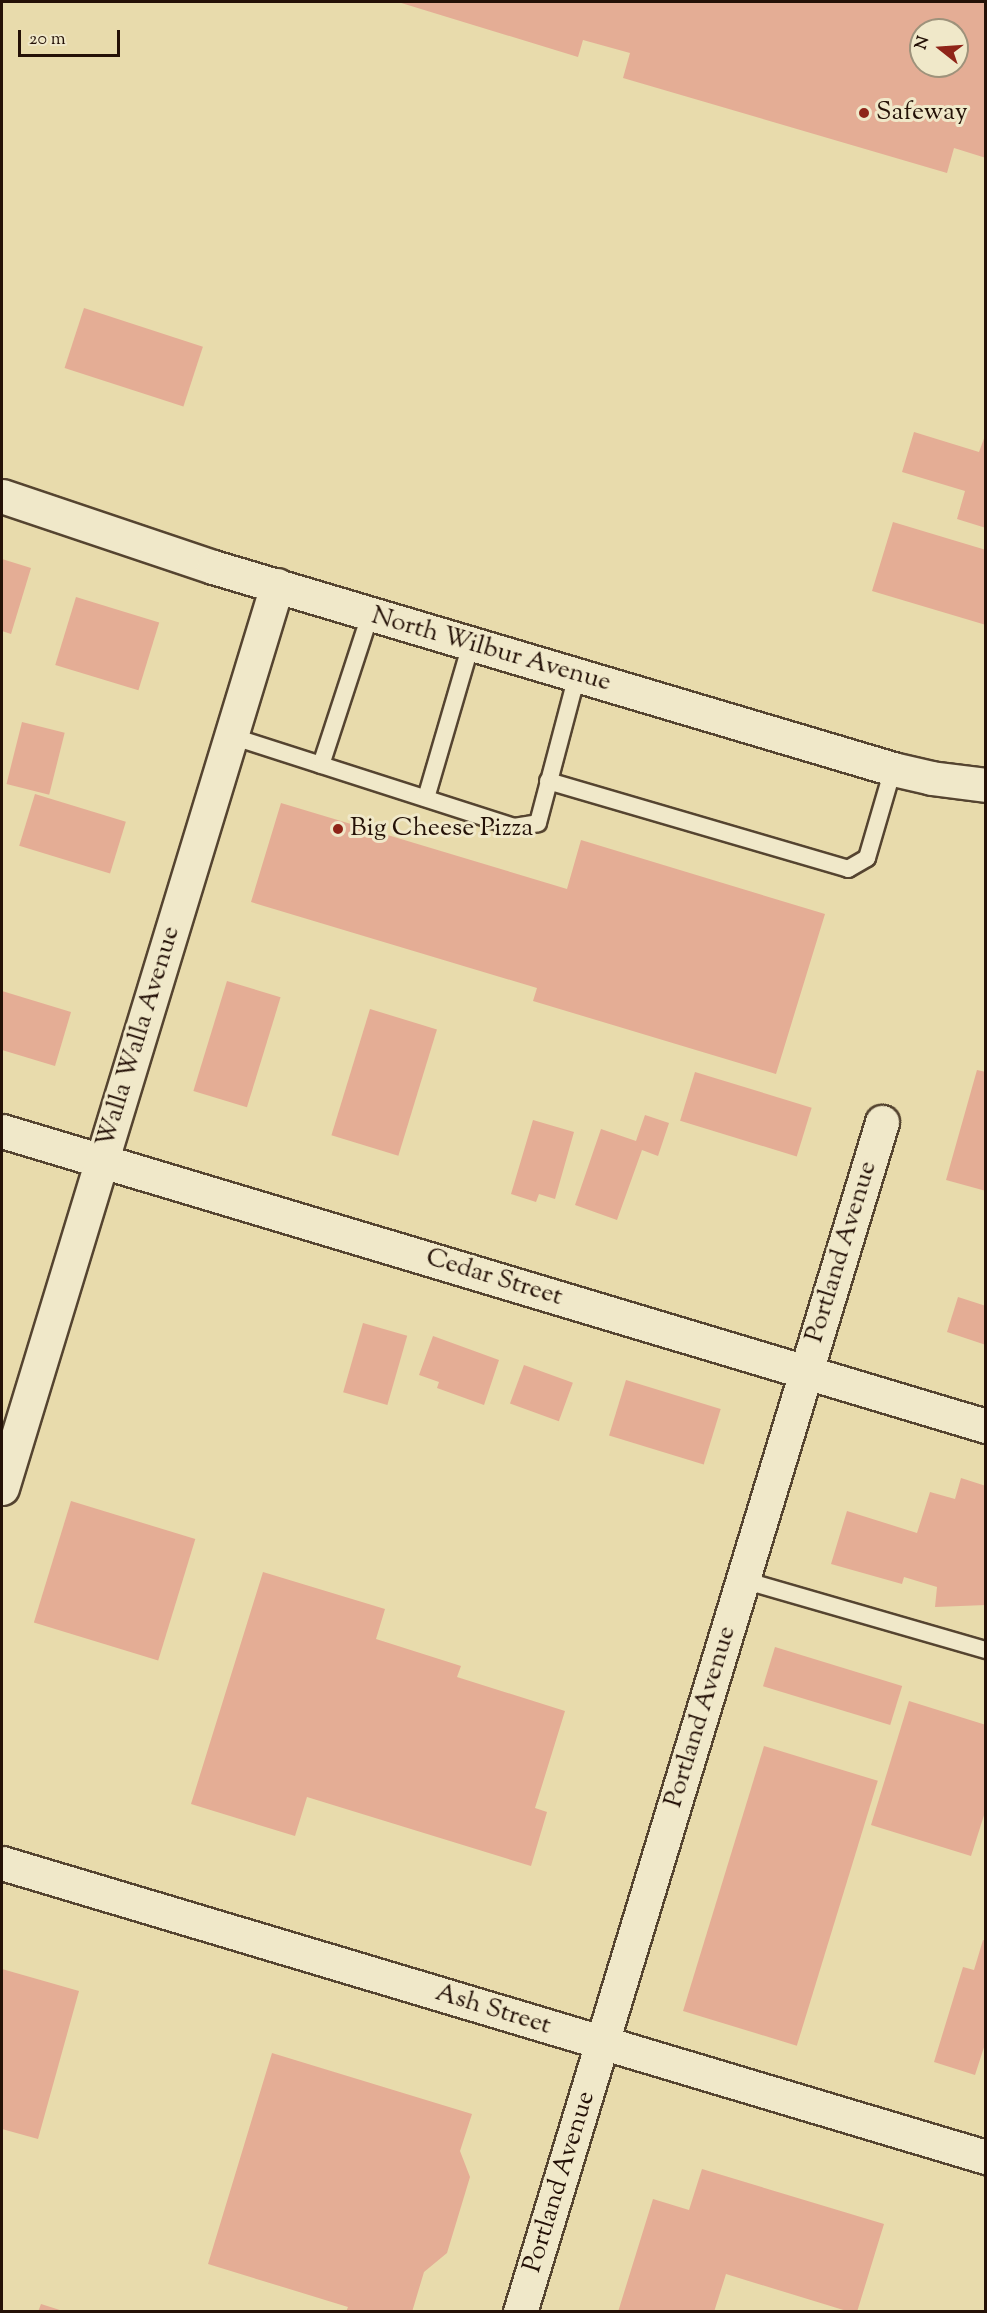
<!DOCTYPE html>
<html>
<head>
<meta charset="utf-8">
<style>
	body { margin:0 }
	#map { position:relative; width:987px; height:2313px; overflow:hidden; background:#e8dbac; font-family:"Sorts Mill Goudy",serif }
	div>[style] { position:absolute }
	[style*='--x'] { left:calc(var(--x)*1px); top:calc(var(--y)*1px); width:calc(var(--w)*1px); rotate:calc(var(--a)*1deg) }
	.building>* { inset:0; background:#e4ad95; transform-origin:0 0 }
	.roads { filter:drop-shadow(2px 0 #554430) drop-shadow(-2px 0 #554430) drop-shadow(0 2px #554430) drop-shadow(0 -2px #554430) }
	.service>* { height:16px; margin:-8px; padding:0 8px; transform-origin:8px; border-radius:8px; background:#f0e8c9 }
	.minor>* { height:33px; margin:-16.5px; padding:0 16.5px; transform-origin:16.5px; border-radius:16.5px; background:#f0e8c9 }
	.secondary>* { height:33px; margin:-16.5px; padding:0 16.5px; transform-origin:16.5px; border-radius:16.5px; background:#f0e8c9 }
	.dots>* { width:16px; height:16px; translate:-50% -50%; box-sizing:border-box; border:3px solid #f0e8c9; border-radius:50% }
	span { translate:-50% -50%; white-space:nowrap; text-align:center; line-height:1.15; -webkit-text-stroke:6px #f0e8c9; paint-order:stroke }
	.poi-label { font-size:26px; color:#241107 }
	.left { translate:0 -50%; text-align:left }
	.street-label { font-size:26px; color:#241107 }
	.frame { position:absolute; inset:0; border:3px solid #241107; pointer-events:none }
	.north { position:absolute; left:909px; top:18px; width:60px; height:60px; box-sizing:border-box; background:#f0e8c9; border:2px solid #9e927b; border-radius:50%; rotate:287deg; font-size:16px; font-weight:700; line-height:24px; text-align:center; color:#241107 }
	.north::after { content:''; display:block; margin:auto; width:21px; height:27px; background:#8f2418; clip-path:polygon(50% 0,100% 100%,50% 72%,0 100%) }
	.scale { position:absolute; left:18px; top:30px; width:102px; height:27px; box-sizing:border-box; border:3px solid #241107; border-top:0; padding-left:8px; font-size:18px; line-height:21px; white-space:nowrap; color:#241107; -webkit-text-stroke:4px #f0e8c9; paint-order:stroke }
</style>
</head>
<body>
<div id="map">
	<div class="building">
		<i style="clip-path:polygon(evenodd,398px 2px,986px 2px,986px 158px,954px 148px,947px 173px,623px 78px,630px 53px,583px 40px,578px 57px,398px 2px,921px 30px,957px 30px,957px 66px,921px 66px,921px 30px)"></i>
		<i style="left:84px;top:308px;width:125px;height:63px;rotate:18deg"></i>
		<i style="clip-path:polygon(914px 432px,979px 452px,986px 433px,986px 528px,957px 519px,965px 491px,902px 472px)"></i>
		<i style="clip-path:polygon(893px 522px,986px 550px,986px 625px,872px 591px)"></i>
		<i style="clip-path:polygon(2px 559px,31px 568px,11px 634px,2px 631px)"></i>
		<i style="left:76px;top:597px;width:87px;height:71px;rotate:17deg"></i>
		<i style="left:22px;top:722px;width:44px;height:64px;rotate:14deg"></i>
		<i style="left:35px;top:794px;width:95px;height:54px;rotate:17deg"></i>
		<i style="clip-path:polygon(281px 803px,567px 889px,581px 840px,825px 914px,776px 1074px,533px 1001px,537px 988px,251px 902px)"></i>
		<i style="left:227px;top:981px;width:56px;height:115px;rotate:17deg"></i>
		<i style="clip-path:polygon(2px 991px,71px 1012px,55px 1066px,2px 1050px)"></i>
		<i style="left:370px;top:1009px;width:70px;height:132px;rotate:17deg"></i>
		<i style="clip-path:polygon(977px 1070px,986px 1072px,986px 1191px,946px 1180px)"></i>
		<i style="left:695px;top:1072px;width:122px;height:51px;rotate:17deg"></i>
		<i style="clip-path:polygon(645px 1115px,669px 1123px,658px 1156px,642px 1150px,617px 1220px,575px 1205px,601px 1129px,636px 1141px)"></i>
		<i style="clip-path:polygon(533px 1120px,574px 1132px,555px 1199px,539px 1194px,536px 1202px,511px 1194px)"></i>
		<i style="clip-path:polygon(958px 1297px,986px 1306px,986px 1345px,947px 1332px)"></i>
		<i style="left:363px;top:1323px;width:46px;height:72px;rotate:16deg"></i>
		<i style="clip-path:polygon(433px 1336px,499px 1360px,484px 1405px,437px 1388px,439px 1382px,419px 1375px)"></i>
		<i style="left:524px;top:1365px;width:52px;height:41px;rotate:20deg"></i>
		<i style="left:626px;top:1380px;width:99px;height:58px;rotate:17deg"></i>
		<i style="clip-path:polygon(961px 1478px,986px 1486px,986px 1605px,935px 1607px,937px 1587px,904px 1577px,902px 1584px,831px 1564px,847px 1511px,917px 1533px,930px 1492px,955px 1499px)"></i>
		<i style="left:71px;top:1501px;width:130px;height:127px;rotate:17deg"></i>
		<i style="clip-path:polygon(263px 1572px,385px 1609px,376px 1639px,461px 1666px,457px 1677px,565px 1711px,535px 1808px,547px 1812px,531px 1866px,307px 1797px,295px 1836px,191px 1804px)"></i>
		<i style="left:775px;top:1647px;width:133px;height:41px;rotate:17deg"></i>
		<i style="clip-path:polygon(909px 1701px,986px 1725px,986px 1809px,971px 1856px,871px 1825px)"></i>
		<i style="left:764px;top:1746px;width:119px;height:277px;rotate:17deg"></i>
		<i style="clip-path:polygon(983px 1940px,986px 1941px,986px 2041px,975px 2075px,934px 2062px,963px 1967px,974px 1970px)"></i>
		<i style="clip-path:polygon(2px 1969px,79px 1991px,38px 2139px,2px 2129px)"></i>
		<i style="clip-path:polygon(272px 2053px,472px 2114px,460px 2151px,470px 2177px,447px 2253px,424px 2272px,412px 2312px,346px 2312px,348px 2307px,208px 2264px)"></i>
		<i style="clip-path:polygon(702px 2169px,884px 2224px,857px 2312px,850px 2312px,726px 2274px,714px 2312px,618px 2312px,653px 2199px,689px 2210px)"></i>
		<i style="clip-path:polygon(41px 2304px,63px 2311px,63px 2312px,38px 2312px)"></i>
	</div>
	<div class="roads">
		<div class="service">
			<i style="--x:231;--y:736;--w:297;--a:17.8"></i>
			<i style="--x:514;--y:827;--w:24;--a:-9"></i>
			<i style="--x:538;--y:823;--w:153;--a:-75.2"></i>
			<i style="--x:321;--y:765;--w:158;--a:-71.9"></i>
			<i style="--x:548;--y:781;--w:313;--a:16.3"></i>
			<i style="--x:848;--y:869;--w:22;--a:-30"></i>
			<i style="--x:867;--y:858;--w:93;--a:-73.7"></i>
			<i style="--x:426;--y:798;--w:160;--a:-73.7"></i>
			<i style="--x:743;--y:1580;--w:253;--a:16.1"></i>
		</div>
		<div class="minor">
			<i style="--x:2;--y:1131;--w:1027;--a:16.69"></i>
			<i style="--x:2;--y:1488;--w:944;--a:-73.06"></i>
			<i style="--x:2;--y:1863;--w:1027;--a:16.64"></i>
			<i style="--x:520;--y:2312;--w:1244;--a:-73.08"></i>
		</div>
		<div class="secondary">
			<i style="--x:2;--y:496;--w:223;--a:18.6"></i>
			<i style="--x:213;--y:567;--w:709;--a:16.54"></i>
			<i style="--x:893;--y:769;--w:39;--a:13"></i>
			<i style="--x:931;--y:778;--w:55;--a:7.3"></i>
		</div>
	</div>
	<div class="dots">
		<i style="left:864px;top:113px;background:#8f2418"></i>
		<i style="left:338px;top:829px;background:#8f2418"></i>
	</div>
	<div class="poi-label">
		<span class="left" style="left:876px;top:113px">Safeway</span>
		<span class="left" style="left:350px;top:829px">Big Cheese Pizza</span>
	</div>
	<div class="street-label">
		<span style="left:491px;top:650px;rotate:16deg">North Wilbur Avenue</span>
		<span style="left:139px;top:1037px;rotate:-73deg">Walla Walla Avenue</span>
		<span style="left:842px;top:1252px;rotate:-73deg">Portland Avenue</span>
		<span style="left:494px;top:1278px;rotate:17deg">Cedar Street</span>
		<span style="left:701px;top:1717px;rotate:-73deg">Portland Avenue</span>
		<span style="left:493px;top:2010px;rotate:17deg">Ash Street</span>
		<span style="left:560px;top:2182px;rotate:-73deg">Portland Avenue</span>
	</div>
	<div class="frame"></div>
	<div class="north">N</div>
	<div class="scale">20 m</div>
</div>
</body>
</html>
